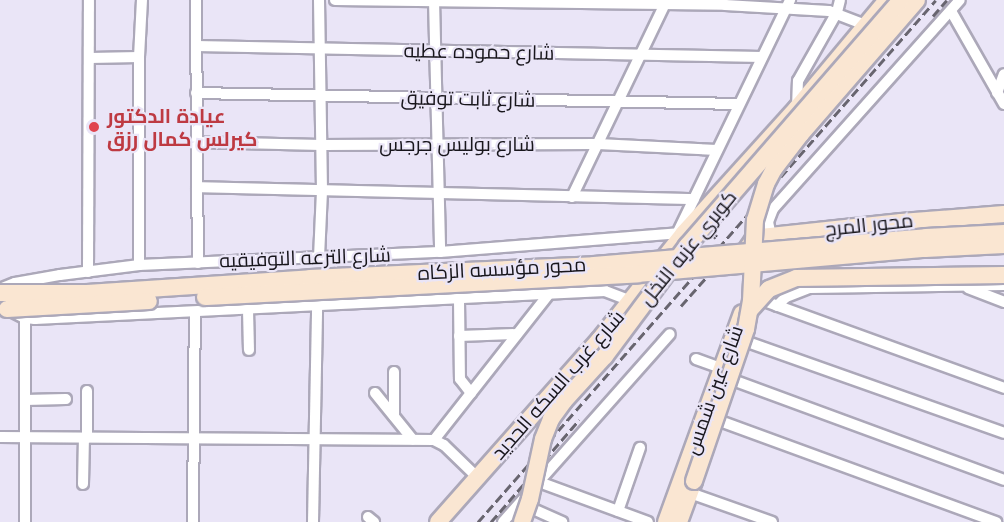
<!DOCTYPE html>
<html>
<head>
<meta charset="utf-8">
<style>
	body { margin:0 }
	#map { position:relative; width:1004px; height:522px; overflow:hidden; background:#eae5f7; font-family:"Nunito Sans",Cairo,sans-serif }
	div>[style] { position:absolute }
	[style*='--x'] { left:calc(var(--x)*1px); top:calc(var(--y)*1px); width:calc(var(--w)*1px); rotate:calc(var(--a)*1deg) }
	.roads { filter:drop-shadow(2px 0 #aca8b9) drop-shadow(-2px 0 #aca8b9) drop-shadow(0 2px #aca8b9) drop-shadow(0 -2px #aca8b9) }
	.street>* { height:10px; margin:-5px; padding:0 5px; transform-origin:5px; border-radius:5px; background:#fff }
	.secondary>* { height:16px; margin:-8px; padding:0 8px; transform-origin:8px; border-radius:8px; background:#fae6d2 }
	.rail>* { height:3px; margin-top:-1.5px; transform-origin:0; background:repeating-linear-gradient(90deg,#68656f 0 9px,transparent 0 13.5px) }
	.bridges { filter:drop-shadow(2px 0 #aca8b9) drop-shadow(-2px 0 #aca8b9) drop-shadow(0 2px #aca8b9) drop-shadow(0 -2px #aca8b9) }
	.secondary-bridge>* { height:16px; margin:-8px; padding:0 8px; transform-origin:8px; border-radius:8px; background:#fae6d2 }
	.dots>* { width:16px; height:16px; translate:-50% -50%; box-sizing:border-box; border:3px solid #eae5f7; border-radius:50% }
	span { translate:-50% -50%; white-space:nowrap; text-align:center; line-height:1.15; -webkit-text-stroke:4.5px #eae5f7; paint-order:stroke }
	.street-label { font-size:20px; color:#18161c }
	.health-label { font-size:20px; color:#be3a42; font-weight:700 }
	.left { translate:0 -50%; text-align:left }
</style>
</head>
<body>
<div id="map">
	<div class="roads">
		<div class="street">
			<i style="--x:196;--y:0;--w:263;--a:89.6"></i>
			<i style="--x:319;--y:0;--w:191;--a:89.1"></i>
			<i style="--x:322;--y:191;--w:66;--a:92.6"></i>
			<i style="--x:335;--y:0;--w:390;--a:0.7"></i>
			<i style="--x:725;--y:5;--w:104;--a:3.3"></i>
			<i style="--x:829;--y:11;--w:39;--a:21"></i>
			<i style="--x:434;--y:0;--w:252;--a:88.6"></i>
			<i style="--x:951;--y:11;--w:107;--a:60.3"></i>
			<i style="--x:196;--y:46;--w:566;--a:1.11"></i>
			<i style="--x:90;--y:58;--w:49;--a:-1.2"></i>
			<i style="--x:196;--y:93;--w:543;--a:1.16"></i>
			<i style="--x:997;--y:93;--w:20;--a:-70"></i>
			<i style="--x:797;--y:108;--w:27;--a:-88"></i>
			<i style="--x:798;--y:81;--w:79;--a:-60.5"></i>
			<i style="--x:837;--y:12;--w:12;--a:-76"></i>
			<i style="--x:197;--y:142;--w:124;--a:1.4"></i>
			<i style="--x:321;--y:145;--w:277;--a:-0.2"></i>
			<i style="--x:598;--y:144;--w:119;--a:2.9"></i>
			<i style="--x:197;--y:187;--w:497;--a:1.4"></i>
			<i style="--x:572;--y:197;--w:219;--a:-64.3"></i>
			<i style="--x:677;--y:234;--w:260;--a:-64.2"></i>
			<i style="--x:771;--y:236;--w:14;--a:-102"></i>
			<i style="--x:768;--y:222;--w:14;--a:-69"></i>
			<i style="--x:773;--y:209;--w:280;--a:-48.2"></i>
			<i style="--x:139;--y:265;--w:208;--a:-90"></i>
			<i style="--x:139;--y:57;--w:57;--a:-87"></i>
			<i style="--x:88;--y:272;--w:272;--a:-89.8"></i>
			<i style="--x:968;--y:288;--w:39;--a:21"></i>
			<i style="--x:0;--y:289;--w:16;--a:-22"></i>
			<i style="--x:15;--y:283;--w:46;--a:-10.1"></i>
			<i style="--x:60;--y:275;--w:80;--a:-7.2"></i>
			<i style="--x:139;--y:265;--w:301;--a:-2.5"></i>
			<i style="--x:440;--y:252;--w:245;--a:-4.5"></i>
			<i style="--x:756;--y:298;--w:264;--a:19.9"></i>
			<i style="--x:459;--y:300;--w:79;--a:89.3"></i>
			<i style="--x:460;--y:379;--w:18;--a:52"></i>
			<i style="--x:777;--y:306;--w:13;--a:-45"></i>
			<i style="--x:786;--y:297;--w:26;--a:-21"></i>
			<i style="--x:810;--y:288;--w:194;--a:-0.9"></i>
			<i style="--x:9;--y:310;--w:18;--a:27"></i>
			<i style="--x:25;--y:318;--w:10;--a:6"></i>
			<i style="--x:35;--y:319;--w:571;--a:-2.81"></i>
			<i style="--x:605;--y:291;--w:28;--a:21"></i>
			<i style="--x:248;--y:310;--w:40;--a:88.6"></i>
			<i style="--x:25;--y:318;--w:204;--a:90"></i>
			<i style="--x:459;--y:336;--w:58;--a:-2"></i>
			<i style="--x:739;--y:339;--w:281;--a:19.5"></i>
			<i style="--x:696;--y:359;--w:29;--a:20"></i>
			<i style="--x:730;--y:379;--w:292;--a:20.2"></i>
			<i style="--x:375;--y:393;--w:60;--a:51"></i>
			<i style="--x:25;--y:400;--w:41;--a:-1.4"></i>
			<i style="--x:394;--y:416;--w:44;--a:-90"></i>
			<i style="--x:709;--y:417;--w:306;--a:20.1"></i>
			<i style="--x:0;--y:437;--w:434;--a:0.4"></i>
			<i style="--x:434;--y:440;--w:11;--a:27"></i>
			<i style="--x:444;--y:445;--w:46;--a:44.1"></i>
			<i style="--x:87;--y:438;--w:47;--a:-90"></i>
			<i style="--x:434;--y:440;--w:184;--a:-51.8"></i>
			<i style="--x:539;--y:482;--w:116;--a:20.2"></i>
			<i style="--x:83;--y:484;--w:46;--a:-88.8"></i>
			<i style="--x:690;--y:493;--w:87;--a:19.5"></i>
			<i style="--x:524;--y:505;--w:42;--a:24.1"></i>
			<i style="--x:618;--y:511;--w:67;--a:-70.8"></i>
			<i style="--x:368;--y:517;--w:8;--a:40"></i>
			<i style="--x:193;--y:522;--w:209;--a:-89.5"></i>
			<i style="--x:313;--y:522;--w:215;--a:-88.9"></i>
			<i style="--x:503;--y:522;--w:251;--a:-48.4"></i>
		</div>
		<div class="secondary">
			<i style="--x:747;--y:249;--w:11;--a:-56"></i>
			<i style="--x:753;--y:240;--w:9;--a:-21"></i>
			<i style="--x:761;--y:237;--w:141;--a:-6.1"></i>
			<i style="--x:901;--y:222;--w:103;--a:-4.4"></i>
			<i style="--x:438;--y:522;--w:244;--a:-48.5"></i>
			<i style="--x:600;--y:339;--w:135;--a:-51.6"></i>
			<i style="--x:684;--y:233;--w:169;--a:-47.9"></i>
			<i style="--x:797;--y:108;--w:141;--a:-50.2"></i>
			<i style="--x:666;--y:522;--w:222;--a:-70"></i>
			<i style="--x:679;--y:522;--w:44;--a:-69.9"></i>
		</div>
	</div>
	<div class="rail">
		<i style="--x:933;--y:16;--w:21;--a:-49"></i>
		<i style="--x:681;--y:306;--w:45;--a:-48.6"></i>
		<i style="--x:478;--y:522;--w:694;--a:-48.74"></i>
		<i style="--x:491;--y:522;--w:135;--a:-49.2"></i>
	</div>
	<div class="bridges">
		<div class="secondary-bridge">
			<i style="--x:0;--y:293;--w:87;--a:0"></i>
			<i style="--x:87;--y:293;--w:224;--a:-3.8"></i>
			<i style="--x:310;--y:278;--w:284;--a:-2.6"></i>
			<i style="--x:594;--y:265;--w:333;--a:-4.8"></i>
			<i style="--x:926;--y:237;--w:78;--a:-2.9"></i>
			<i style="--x:205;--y:297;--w:433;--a:-3"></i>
			<i style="--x:637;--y:274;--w:289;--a:-5"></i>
			<i style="--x:925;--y:249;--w:79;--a:-2.9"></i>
			<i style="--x:7;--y:309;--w:142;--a:-3.2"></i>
			<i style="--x:750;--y:310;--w:28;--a:-48"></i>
			<i style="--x:769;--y:289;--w:29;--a:-22"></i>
			<i style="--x:796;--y:278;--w:208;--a:-0.8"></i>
			<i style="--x:694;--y:481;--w:161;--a:-71.1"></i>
			<i style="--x:746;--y:329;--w:28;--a:-80"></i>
			<i style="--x:751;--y:301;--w:81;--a:-87.2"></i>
			<i style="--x:755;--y:220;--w:38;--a:-73"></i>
			<i style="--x:766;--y:184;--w:17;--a:-62"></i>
			<i style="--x:774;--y:169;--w:44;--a:-52.4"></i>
			<i style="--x:801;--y:134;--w:177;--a:-49.1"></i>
			<i style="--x:522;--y:522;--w:24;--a:-71"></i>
			<i style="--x:530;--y:499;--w:61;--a:-77.8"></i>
			<i style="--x:543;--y:439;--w:22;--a:-68"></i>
			<i style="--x:551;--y:419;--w:22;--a:-54"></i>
			<i style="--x:564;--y:401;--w:61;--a:-47.7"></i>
			<i style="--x:605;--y:356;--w:137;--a:-53.3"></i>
			<i style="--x:687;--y:246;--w:326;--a:-49"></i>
		</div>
	</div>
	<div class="dots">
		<i style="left:94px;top:127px;background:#e0444e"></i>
	</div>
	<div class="street-label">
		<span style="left:479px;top:52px;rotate:1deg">شارع حموده عطيه</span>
		<span style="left:468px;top:99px;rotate:1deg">شارع ثابت توفيق</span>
		<span style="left:457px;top:144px">شارع بوليس جرجس</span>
		<span style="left:869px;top:225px;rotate:-6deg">محور المرج</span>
		<span style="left:688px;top:248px;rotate:-51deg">كوبري عزبه النخل</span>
		<span style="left:305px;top:258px;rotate:-2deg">شارع الترعه التوفيقيه</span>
		<span style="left:502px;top:269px;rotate:-3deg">محور مؤسسه الزكاه</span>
		<span style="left:558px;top:385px;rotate:-49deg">شارع غرب السكه الحديد</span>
		<span style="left:714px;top:390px;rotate:-70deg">شارع عين شمس</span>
	</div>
	<div class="health-label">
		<span class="left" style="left:107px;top:128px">عيادة الدكتور<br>كيرلس كمال رزق</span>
	</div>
</div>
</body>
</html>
